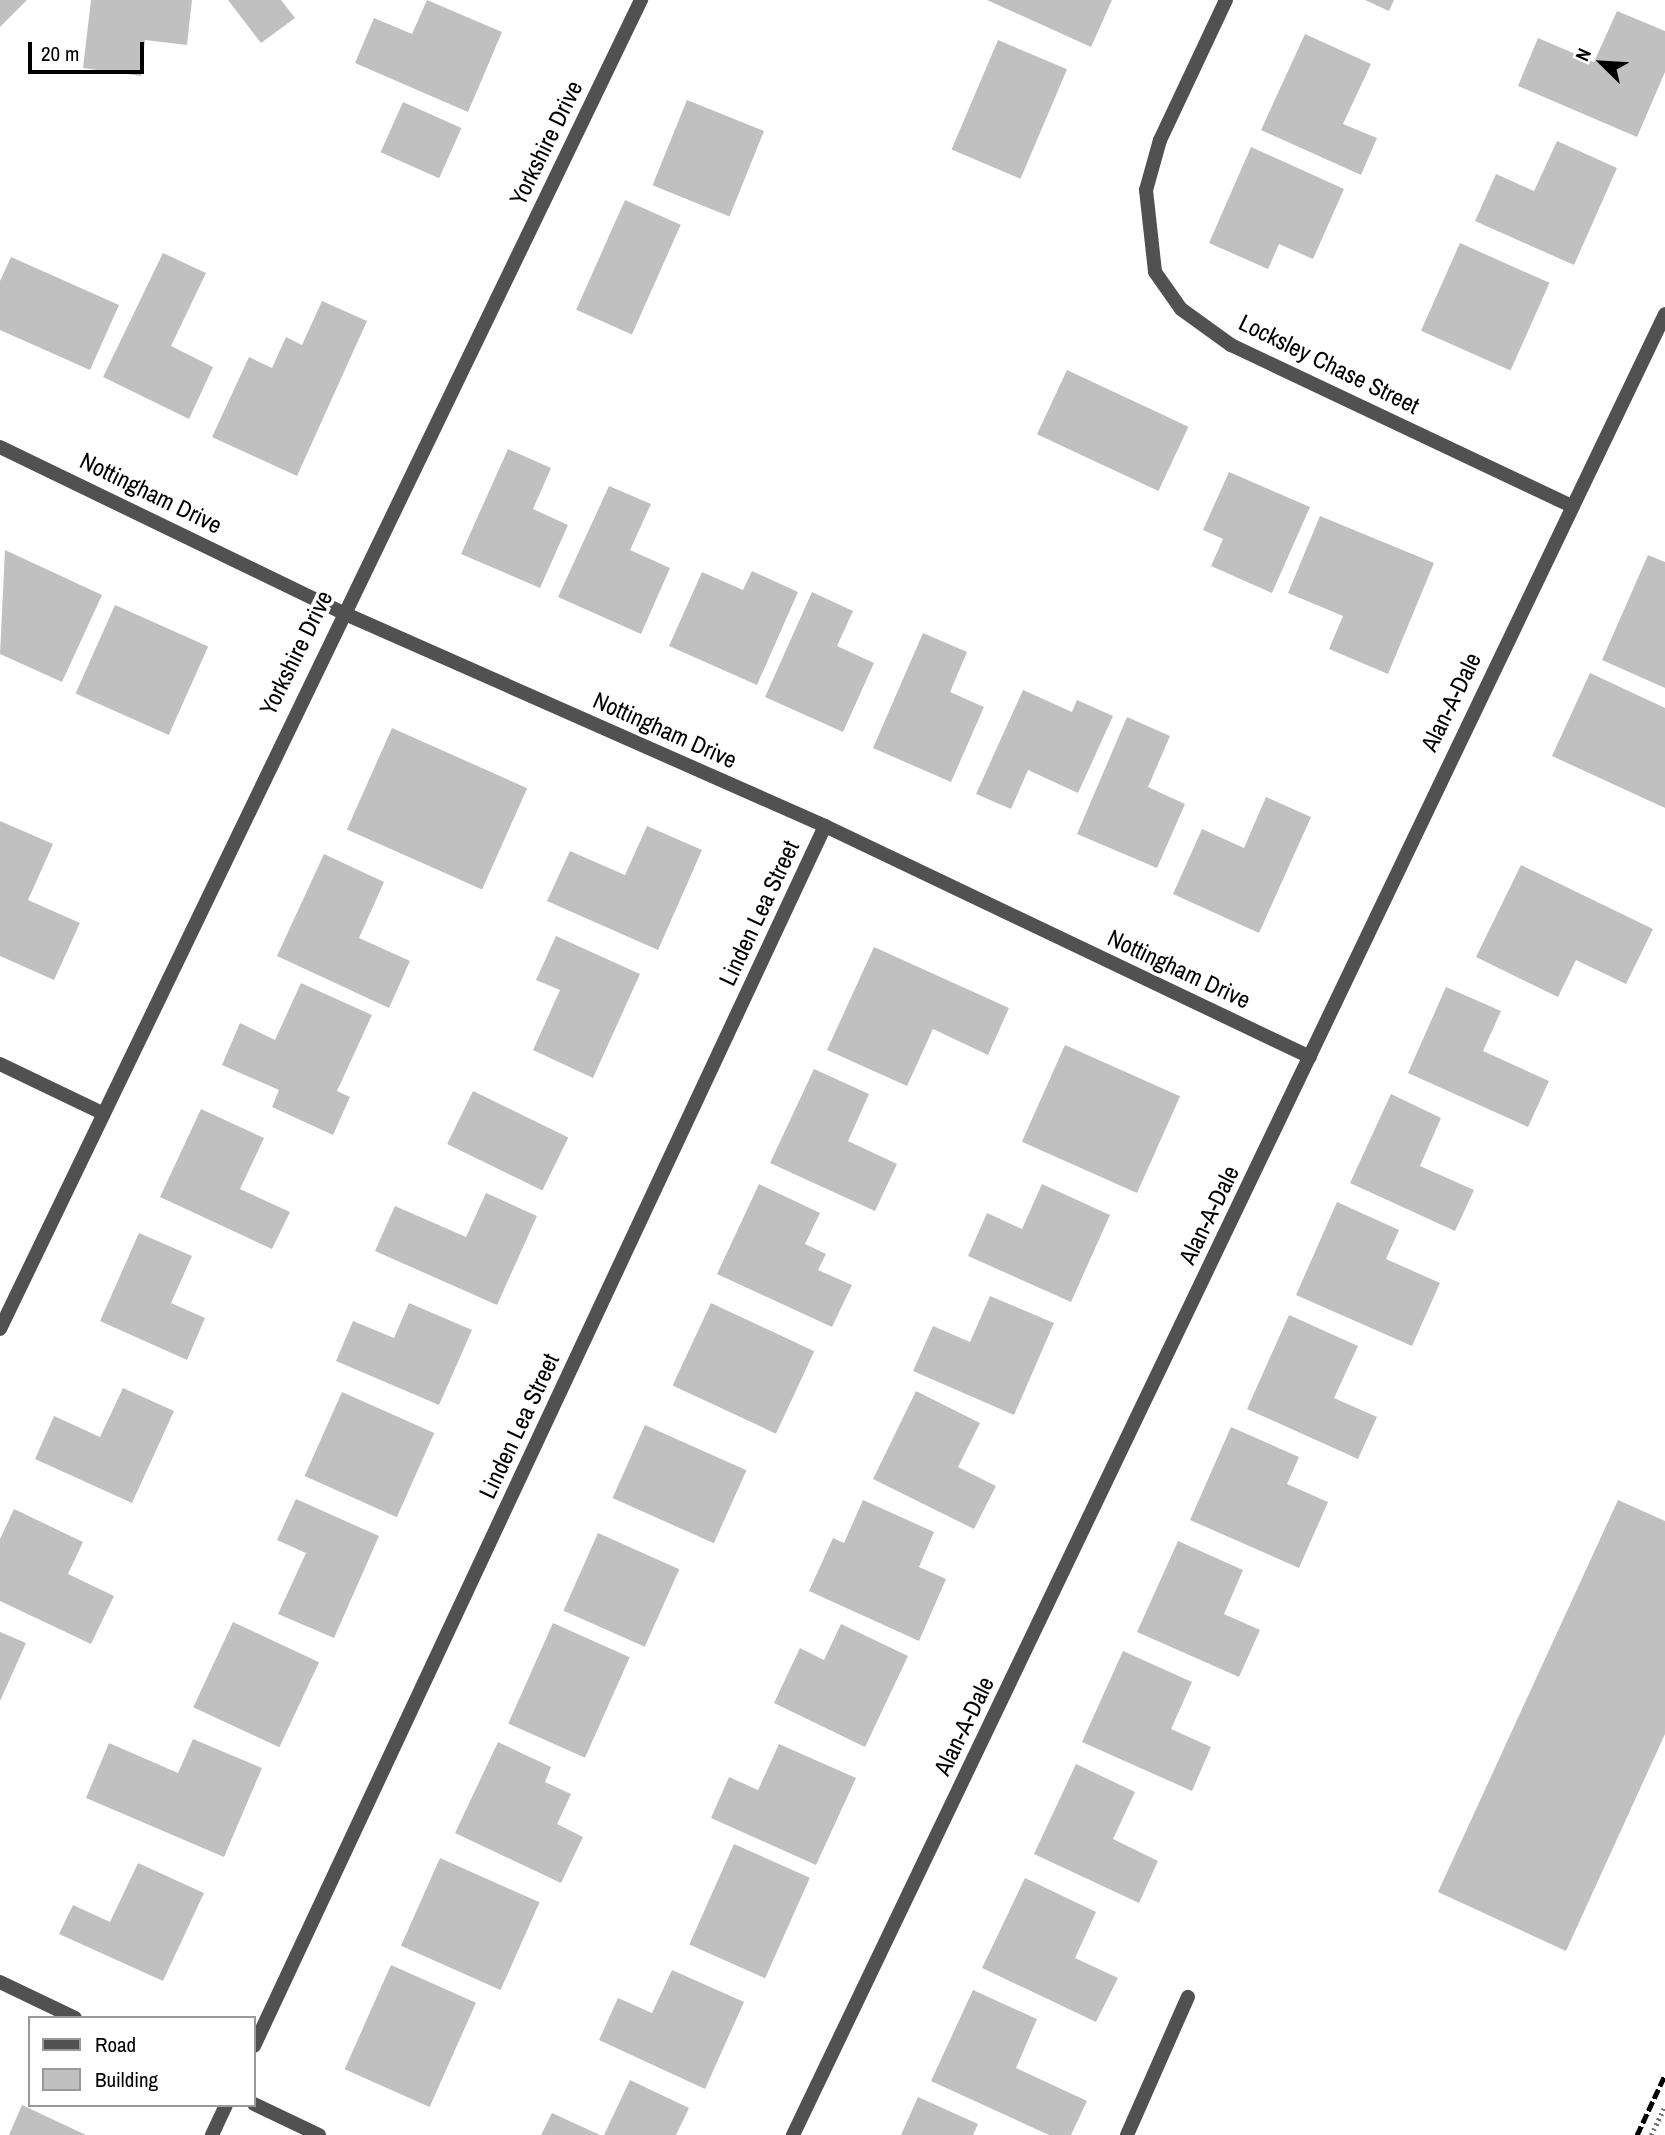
<!DOCTYPE html>
<html>
<head>
<meta charset="utf-8">
<style>
	body { margin:0 }
	#map { position:relative; width:1665px; height:2135px; overflow:hidden; background:#fff; font-family:"Archivo Narrow",sans-serif }
	div>[style] { position:absolute }
	[style*='--x'] { left:calc(var(--x)*1px); top:calc(var(--y)*1px); width:calc(var(--w)*1px); rotate:calc(var(--a)*1deg) }
	.building>* { inset:0; background:#c0c0c0; transform-origin:0 0 }
	.path>* { height:4.5px; margin-top:-2.25px; transform-origin:0; background:repeating-linear-gradient(90deg,#737373 0 2px,transparent 0 5.5px) }
	.service>* { height:14px; margin:-7px; padding:0 7px; transform-origin:7px; border-radius:7px; background:#515151 }
	.minor>* { height:14px; margin:-7px; padding:0 7px; transform-origin:7px; border-radius:7px; background:#515151 }
	.rail>* { height:5px; margin-top:-2.5px; transform-origin:0; background:repeating-linear-gradient(90deg,#000 0 10px,transparent 0 13.5px) }
	span { translate:-50% -50%; white-space:nowrap; text-align:center; line-height:1.15; -webkit-text-stroke:7px #fff; paint-order:stroke }
	.street-label { font-size:24px; color:#000 }
	.legend { position:absolute; left:28px; top:2016px; width:228px; height:91px; box-sizing:border-box; background:#fff; border:2px solid #999; margin:0; padding:9px 12px; list-style:none; font-size:21px; color:#000 }
	.legend li { display:flex; align-items:center; gap:14px; height:35px }
	.legend b { width:35px; border:2px solid #999 }
	.north { position:absolute; left:1567px; top:28px; width:70px; height:70px; -webkit-text-stroke:5px #fff; paint-order:stroke; rotate:294deg; font-size:19px; font-weight:700; line-height:28px; text-align:center; color:#000 }
	.north::after { content:''; display:block; margin:auto; width:24px; height:32px; background:#000; clip-path:polygon(50% 0,100% 100%,50% 72%,0 100%) }
	.scale { position:absolute; left:28px; top:42px; width:116px; height:32px; box-sizing:border-box; border:4px solid #000; border-top:0; padding-left:9px; font-size:21px; line-height:24px; white-space:nowrap; color:#000; -webkit-text-stroke:5px #fff; paint-order:stroke }
</style>
</head>
<body>
<div id="map">
	<div class="building">
		<i style="clip-path:polygon(0 0,27px 0,0 27px)"></i>
		<i style="clip-path:polygon(91px 0,192px 0,187px 45px,145px 40px,141px 76px,83px 68px)"></i>
		<i style="clip-path:polygon(228px 0,281px 0,295px 18px,261px 43px)"></i>
		<i style="clip-path:polygon(427px 0,502px 32px,468px 112px,355px 63px,374px 18px,412px 34px)"></i>
		<i style="clip-path:polygon(987px 0,1112px 0,1091px 47px)"></i>
		<i style="clip-path:polygon(1365px 0,1394px 0,1389px 11px)"></i>
		<i style="clip-path:polygon(1617px 11px,1665px 31px,1665px 72px,1637px 137px,1518px 86px,1538px 38px,1594px 62px)"></i>
		<i style="clip-path:polygon(1305px 34px,1371px 64px,1343px 124px,1377px 138px,1361px 175px,1261px 130px)"></i>
		<i style="left:998px;top:40px;width:75px;height:119px;rotate:23deg"></i>
		<i style="left:687px;top:100px;width:83px;height:92px;rotate:22deg"></i>
		<i style="left:403px;top:102px;width:64px;height:55px;rotate:24deg"></i>
		<i style="clip-path:polygon(1557px 141px,1617px 168px,1574px 265px,1475px 221px,1496px 174px,1534px 191px)"></i>
		<i style="clip-path:polygon(1251px 147px,1344px 189px,1313px 259px,1279px 244px,1268px 269px,1209px 243px)"></i>
		<i style="left:625px;top:200px;width:61px;height:120px;rotate:24deg"></i>
		<i style="left:1460px;top:243px;width:98px;height:96px;rotate:24deg"></i>
		<i style="clip-path:polygon(163px 253px,206px 273px,171px 346px,213px 367px,189px 419px,103px 377px)"></i>
		<i style="clip-path:polygon(11px 257px,119px 305px,90px 370px,0 330px,0 281px)"></i>
		<i style="clip-path:polygon(322px 301px,367px 321px,297px 476px,212px 437px,249px 357px,272px 368px,286px 337px,302px 345px)"></i>
		<i style="left:1067px;top:370px;width:134px;height:71px;rotate:25deg"></i>
		<i style="clip-path:polygon(508px 449px,551px 468px,533px 509px,568px 525px,540px 588px,461px 554px)"></i>
		<i style="clip-path:polygon(1229px 472px,1310px 507px,1272px 593px,1211px 566px,1223px 539px,1203px 530px)"></i>
		<i style="clip-path:polygon(609px 486px,651px 504px,630px 550px,670px 568px,641px 634px,558px 597px)"></i>
		<i style="clip-path:polygon(1320px 516px,1434px 563px,1388px 674px,1329px 649px,1343px 616px,1288px 593px)"></i>
		<i style="clip-path:polygon(5px 550px,102px 595px,62px 682px,0 654px)"></i>
		<i style="clip-path:polygon(1648px 555px,1665px 562px,1665px 688px,1602px 660px)"></i>
		<i style="clip-path:polygon(752px 571px,798px 592px,757px 685px,669px 646px,702px 572px,743px 590px)"></i>
		<i style="clip-path:polygon(812px 592px,853px 611px,837px 646px,874px 663px,843px 732px,765px 697px)"></i>
		<i style="left:115px;top:605px;width:102px;height:97px;rotate:24deg"></i>
		<i style="clip-path:polygon(923px 633px,967px 652px,950px 692px,984px 707px,951px 782px,873px 748px)"></i>
		<i style="clip-path:polygon(1590px 673px,1665px 708px,1665px 808px,1552px 756px)"></i>
		<i style="clip-path:polygon(1023px 690px,1072px 712px,1077px 700px,1113px 716px,1078px 793px,1028px 770px,1011px 809px,976px 794px)"></i>
		<i style="clip-path:polygon(1127px 717px,1170px 736px,1148px 787px,1185px 804px,1157px 868px,1077px 834px)"></i>
		<i style="left:392px;top:728px;width:148px;height:111px;rotate:24deg"></i>
		<i style="clip-path:polygon(1266px 797px,1311px 817px,1259px 933px,1173px 894px,1202px 829px,1244px 848px)"></i>
		<i style="clip-path:polygon(0 821px,53px 844px,28px 900px,80px 923px,54px 980px,0 956px)"></i>
		<i style="clip-path:polygon(647px 826px,702px 850px,658px 950px,547px 901px,570px 851px,625px 875px)"></i>
		<i style="clip-path:polygon(324px 854px,384px 882px,359px 938px,410px 961px,389px 1008px,277px 956px)"></i>
		<i style="clip-path:polygon(1521px 865px,1653px 929px,1626px 984px,1576px 960px,1558px 997px,1476px 957px)"></i>
		<i style="clip-path:polygon(556px 936px,640px 974px,593px 1078px,533px 1050px,560px 990px,536px 980px)"></i>
		<i style="clip-path:polygon(874px 947px,1009px 1008px,988px 1055px,933px 1029px,907px 1086px,827px 1050px)"></i>
		<i style="clip-path:polygon(301px 983px,372px 1015px,337px 1091px,350px 1097px,333px 1135px,272px 1107px,279px 1090px,222px 1065px,240px 1023px,275px 1040px)"></i>
		<i style="clip-path:polygon(1446px 987px,1501px 1011px,1483px 1051px,1549px 1081px,1528px 1127px,1408px 1073px)"></i>
		<i style="left:1065px;top:1045px;width:126px;height:106px;rotate:24deg"></i>
		<i style="clip-path:polygon(814px 1069px,869px 1094px,848px 1141px,897px 1164px,875px 1211px,770px 1163px)"></i>
		<i style="left:473px;top:1091px;width:106px;height:59px;rotate:26deg"></i>
		<i style="clip-path:polygon(1391px 1094px,1441px 1118px,1420px 1166px,1474px 1190px,1455px 1231px,1350px 1183px)"></i>
		<i style="clip-path:polygon(201px 1109px,264px 1138px,240px 1189px,290px 1212px,272px 1249px,160px 1197px)"></i>
		<i style="clip-path:polygon(759px 1184px,820px 1213px,805px 1244px,826px 1254px,818px 1270px,852px 1285px,832px 1327px,717px 1274px)"></i>
		<i style="clip-path:polygon(1042px 1184px,1110px 1215px,1071px 1302px,968px 1256px,987px 1213px,1022px 1229px)"></i>
		<i style="clip-path:polygon(486px 1193px,537px 1216px,497px 1305px,375px 1251px,395px 1206px,466px 1237px)"></i>
		<i style="clip-path:polygon(1337px 1202px,1399px 1230px,1386px 1259px,1440px 1283px,1412px 1346px,1296px 1295px)"></i>
		<i style="clip-path:polygon(139px 1233px,192px 1256px,171px 1303px,205px 1318px,187px 1360px,100px 1321px)"></i>
		<i style="clip-path:polygon(990px 1296px,1054px 1323px,1014px 1415px,913px 1371px,933px 1326px,970px 1342px)"></i>
		<i style="clip-path:polygon(409px 1303px,472px 1330px,439px 1405px,336px 1361px,353px 1321px,394px 1338px)"></i>
		<i style="left:711px;top:1303px;width:114px;height:91px;rotate:25deg"></i>
		<i style="clip-path:polygon(1289px 1315px,1358px 1346px,1334px 1398px,1377px 1417px,1358px 1459px,1247px 1409px)"></i>
		<i style="clip-path:polygon(123px 1388px,174px 1411px,132px 1503px,35px 1459px,54px 1416px,100px 1437px)"></i>
		<i style="clip-path:polygon(916px 1391px,980px 1423px,958px 1467px,996px 1486px,974px 1529px,873px 1479px)"></i>
		<i style="left:342px;top:1392px;width:101px;height:92px;rotate:24deg"></i>
		<i style="left:645px;top:1425px;width:111px;height:80px;rotate:24deg"></i>
		<i style="clip-path:polygon(1231px 1427px,1299px 1457px,1287px 1484px,1328px 1502px,1299px 1568px,1190px 1520px)"></i>
		<i style="clip-path:polygon(296px 1499px,379px 1536px,334px 1638px,278px 1614px,306px 1553px,277px 1540px)"></i>
		<i style="clip-path:polygon(863px 1500px,934px 1532px,919px 1567px,946px 1579px,919px 1641px,809px 1591px,833px 1538px,844px 1543px)"></i>
		<i style="clip-path:polygon(1618px 1500px,1665px 1521px,1665px 1734px,1566px 1951px,1438px 1892px)"></i>
		<i style="clip-path:polygon(14px 1509px,83px 1542px,68px 1574px,114px 1596px,91px 1644px,0 1601px,0 1539px)"></i>
		<i style="left:598px;top:1533px;width:89px;height:85px;rotate:24deg"></i>
		<i style="clip-path:polygon(1178px 1541px,1243px 1570px,1224px 1614px,1260px 1630px,1239px 1677px,1137px 1632px)"></i>
		<i style="left:233px;top:1622px;width:95px;height:94px;rotate:25deg"></i>
		<i style="left:553px;top:1623px;width:84px;height:110px;rotate:24deg"></i>
		<i style="clip-path:polygon(841px 1624px,908px 1656px,865px 1747px,774px 1703px,800px 1648px,824px 1660px)"></i>
		<i style="clip-path:polygon(0 1632px,26px 1643px,0 1701px)"></i>
		<i style="clip-path:polygon(1123px 1651px,1192px 1682px,1171px 1729px,1211px 1747px,1192px 1791px,1082px 1742px)"></i>
		<i style="clip-path:polygon(193px 1739px,262px 1768px,224px 1857px,86px 1798px,109px 1743px,178px 1773px)"></i>
		<i style="clip-path:polygon(498px 1742px,551px 1767px,545px 1782px,571px 1794px,557px 1824px,583px 1837px,561px 1883px,455px 1833px)"></i>
		<i style="clip-path:polygon(779px 1744px,856px 1778px,816px 1865px,711px 1818px,729px 1777px,758px 1790px)"></i>
		<i style="clip-path:polygon(1076px 1764px,1135px 1792px,1113px 1839px,1158px 1861px,1139px 1903px,1034px 1854px)"></i>
		<i style="left:734px;top:1844px;width:83px;height:110px;rotate:24deg"></i>
		<i style="left:440px;top:1858px;width:109px;height:96px;rotate:24deg"></i>
		<i style="clip-path:polygon(138px 1863px,204px 1893px,163px 1981px,59px 1934px,73px 1905px,110px 1922px)"></i>
		<i style="clip-path:polygon(1025px 1878px,1096px 1912px,1075px 1958px,1118px 1978px,1096px 2022px,982px 1968px)"></i>
		<i style="left:391px;top:1965px;width:93px;height:114px;rotate:24deg"></i>
		<i style="clip-path:polygon(672px 1970px,744px 2002px,705px 2089px,599px 2040px,618px 1998px,652px 2013px)"></i>
		<i style="clip-path:polygon(973px 1990px,1037px 2019px,1016px 2068px,1087px 2101px,1071px 2135px,1049px 2135px,931px 2081px)"></i>
		<i style="clip-path:polygon(630px 2080px,689px 2108px,676px 2135px,604px 2135px)"></i>
		<i style="clip-path:polygon(918px 2097px,978px 2124px,973px 2135px,901px 2135px)"></i>
		<i style="clip-path:polygon(22px 2105px,86px 2135px,9px 2135px)"></i>
		<i style="clip-path:polygon(552px 2113px,600px 2135px,541px 2135px)"></i>
	</div>
	<div class="path">
		<i style="--x:1651;--y:2135;--w:32;--a:-64"></i>
	</div>
	<div class="service">
		<i style="--x:1127;--y:2135;--w:151;--a:-66.2"></i>
	</div>
	<div class="minor">
		<i style="--x:1226;--y:0;--w:155;--a:115.2"></i>
		<i style="--x:1160;--y:140;--w:52;--a:105.6"></i>
		<i style="--x:1146;--y:190;--w:82;--a:83.7"></i>
		<i style="--x:1155;--y:272;--w:45;--a:54.9"></i>
		<i style="--x:1181;--y:309;--w:62;--a:35.8"></i>
		<i style="--x:1231;--y:345;--w:378;--a:25.3"></i>
		<i style="--x:0;--y:447;--w:379;--a:25.8"></i>
		<i style="--x:341;--y:612;--w:529;--a:23.85"></i>
		<i style="--x:825;--y:826;--w:537;--a:25.47"></i>
		<i style="--x:0;--y:1064;--w:111;--a:25.6"></i>
		<i style="--x:0;--y:1329;--w:1476;--a:-64.25"></i>
		<i style="--x:0;--y:1982;--w:83;--a:25.6"></i>
		<i style="--x:254;--y:2046;--w:1347;--a:-64.92"></i>
		<i style="--x:254;--y:2104;--w:72;--a:25.5"></i>
		<i style="--x:212;--y:2135;--w:33;--a:-65"></i>
		<i style="--x:793;--y:2135;--w:2019;--a:-64.41"></i>
	</div>
	<div class="rail">
		<i style="--x:1637;--y:2135;--w:66;--a:-65"></i>
	</div>
	<div class="street-label">
		<span style="left:546px;top:143px;rotate:-64deg">Yorkshire Drive</span>
		<span style="left:1329px;top:364px;rotate:26deg">Locksley Chase Street</span>
		<span style="left:151px;top:493px;rotate:26deg">Nottingham Drive</span>
		<span style="left:296px;top:653px;rotate:-64deg">Yorkshire Drive</span>
		<span style="left:1451px;top:702px;rotate:-64deg">Alan-A-Dale</span>
		<span style="left:665px;top:730px;rotate:24deg">Nottingham Drive</span>
		<span style="left:759px;top:913px;rotate:-65deg">Linden Lea Street</span>
		<span style="left:1179px;top:969px;rotate:25deg">Nottingham Drive</span>
		<span style="left:1209px;top:1215px;rotate:-64deg">Alan-A-Dale</span>
		<span style="left:519px;top:1426px;rotate:-65deg">Linden Lea Street</span>
		<span style="left:964px;top:1726px;rotate:-64deg">Alan-A-Dale</span>
	</div>
	<ul class="legend">
	<li><b style="height:9px;background:#515151"></b>Road</li>
	<li><b style="height:19px;background:#c0c0c0"></b>Building</li>
	</ul>
	<div class="north">N</div>
	<div class="scale">20 m</div>
</div>
</body>
</html>
